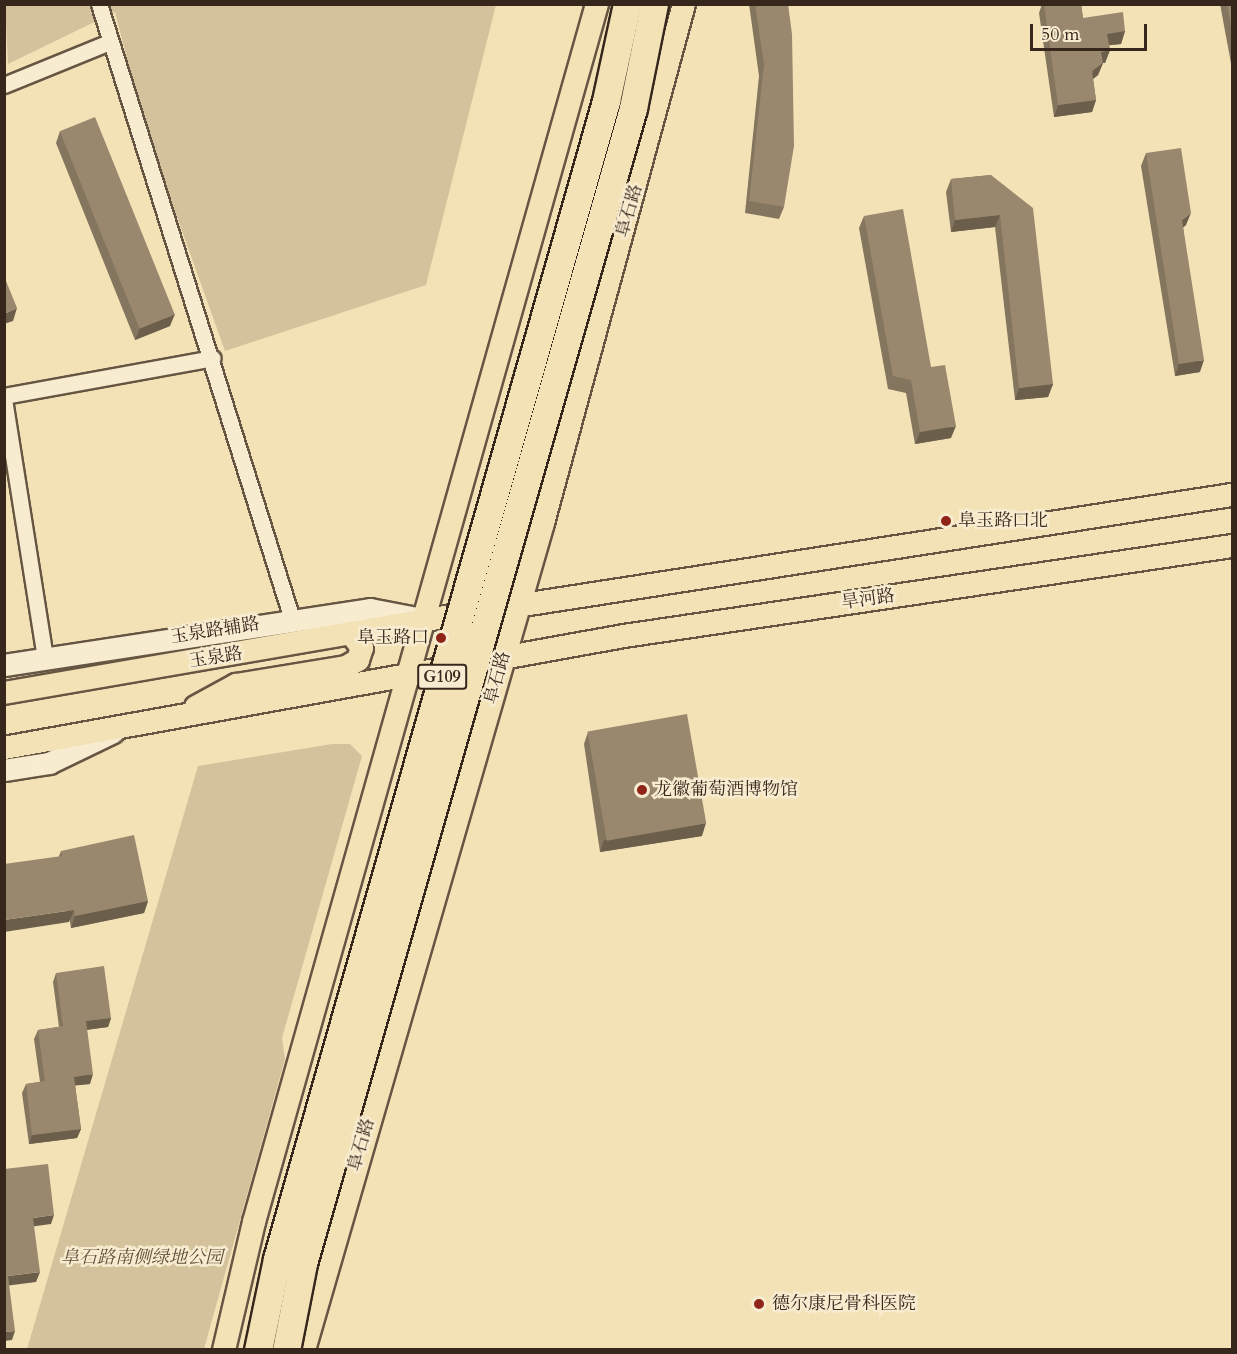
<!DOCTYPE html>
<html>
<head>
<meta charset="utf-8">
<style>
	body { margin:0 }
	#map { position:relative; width:1237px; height:1354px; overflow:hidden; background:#f4e2b7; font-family:Cardo,"Noto Serif SC",serif }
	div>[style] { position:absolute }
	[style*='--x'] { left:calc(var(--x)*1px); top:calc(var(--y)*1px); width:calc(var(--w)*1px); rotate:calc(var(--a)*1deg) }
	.green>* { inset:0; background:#d4c29d }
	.roads { filter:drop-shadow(2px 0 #665543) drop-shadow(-2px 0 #665543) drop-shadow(0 2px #665543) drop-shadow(0 -2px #665543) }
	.street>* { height:15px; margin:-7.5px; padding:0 7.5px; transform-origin:7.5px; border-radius:7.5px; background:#f8ecd0 }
	.secondary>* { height:21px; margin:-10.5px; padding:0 10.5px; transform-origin:10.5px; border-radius:10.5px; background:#f8ecd0 }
	.primary>* { height:22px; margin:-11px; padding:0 11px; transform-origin:11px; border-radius:11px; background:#f4e2b7 }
	.bridges { filter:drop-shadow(2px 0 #36261c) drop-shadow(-2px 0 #36261c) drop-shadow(0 2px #36261c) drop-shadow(0 -2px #36261c) }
	.highway-bridge>* { height:27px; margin:-13.5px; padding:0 13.5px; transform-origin:13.5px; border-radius:13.5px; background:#f4e2b7 }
	.wall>* { inset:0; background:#84755e }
	.shaded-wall>* { inset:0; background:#6b5f4c }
	.building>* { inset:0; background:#99886d; transform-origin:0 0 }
	.dots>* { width:16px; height:16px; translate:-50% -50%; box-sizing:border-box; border:3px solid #f8ecd0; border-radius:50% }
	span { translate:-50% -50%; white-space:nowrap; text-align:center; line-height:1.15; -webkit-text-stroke:5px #f8ecd0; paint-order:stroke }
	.shield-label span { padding:2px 4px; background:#f8ecd0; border:2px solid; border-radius:4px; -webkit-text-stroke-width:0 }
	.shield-label { font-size:16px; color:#36261c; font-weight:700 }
	.street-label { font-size:18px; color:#36261c }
	.poi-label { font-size:18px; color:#36261c }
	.left { translate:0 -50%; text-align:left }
	.right { translate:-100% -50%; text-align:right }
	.park-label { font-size:18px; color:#5e4d3c; font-style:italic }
	.frame { position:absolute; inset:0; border:6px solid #36261c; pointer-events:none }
	.scale { position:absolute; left:1030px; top:24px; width:117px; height:27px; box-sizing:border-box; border:3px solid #36261c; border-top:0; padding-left:8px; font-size:18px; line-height:21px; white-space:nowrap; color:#36261c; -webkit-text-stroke:4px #f8ecd0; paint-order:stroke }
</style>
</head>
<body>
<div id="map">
	<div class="green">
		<i style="clip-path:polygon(5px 5px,496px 5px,426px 285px,225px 351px,143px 122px,115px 12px,8px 64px)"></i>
		<i style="clip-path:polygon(332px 744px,350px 744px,362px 756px,282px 1038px,285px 1059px,204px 1349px,27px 1349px,198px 766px)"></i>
	</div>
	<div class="roads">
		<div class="street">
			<i style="--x:99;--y:4;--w:645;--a:72.58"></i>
			<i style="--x:4;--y:85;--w:111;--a:-22.2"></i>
			<i style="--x:4;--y:396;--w:212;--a:-10.3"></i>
			<i style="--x:4;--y:399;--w:262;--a:81"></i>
		</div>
		<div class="secondary">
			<i style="--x:4;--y:665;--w:370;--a:-8.7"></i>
			<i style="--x:370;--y:609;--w:53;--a:10.9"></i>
			<i style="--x:4;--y:770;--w:46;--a:-8.8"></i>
			<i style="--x:49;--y:763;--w:71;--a:-25.8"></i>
		</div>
		<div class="primary">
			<i style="--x:4;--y:693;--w:428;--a:-9.8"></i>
			<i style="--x:426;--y:620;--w:816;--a:-8.82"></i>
			<i style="--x:196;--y:707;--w:46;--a:-28.8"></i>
			<i style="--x:236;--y:685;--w:111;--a:-9.3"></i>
			<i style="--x:346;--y:667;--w:14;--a:-30"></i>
			<i style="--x:358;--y:660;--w:13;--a:-72"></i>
			<i style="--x:362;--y:648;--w:15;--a:-127"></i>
			<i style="--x:4;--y:748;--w:630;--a:-10.24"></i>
			<i style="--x:624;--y:636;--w:615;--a:-8.42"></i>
			<i style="--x:224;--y:1350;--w:131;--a:-76.8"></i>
			<i style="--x:254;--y:1222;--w:1265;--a:-74.27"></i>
			<i style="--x:304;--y:1350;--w:861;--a:-73.88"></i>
			<i style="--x:543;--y:523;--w:538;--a:-74.8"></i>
		</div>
	</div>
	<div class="bridges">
		<div class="highway-bridge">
			<i style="--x:258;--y:1350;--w:93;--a:-78.2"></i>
			<i style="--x:277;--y:1259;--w:1204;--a:-74.14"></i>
			<i style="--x:606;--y:101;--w:99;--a:-77.8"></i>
			<i style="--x:286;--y:1350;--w:89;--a:-78.9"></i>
			<i style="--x:303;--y:1263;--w:1201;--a:-74.05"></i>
			<i style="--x:633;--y:108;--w:106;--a:-78.6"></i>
		</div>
	</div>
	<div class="wall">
		<i style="clip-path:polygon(749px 4px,788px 4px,784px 207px,779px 219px,745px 213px,759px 76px)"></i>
		<i style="clip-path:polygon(1042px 4px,1081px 4px,1083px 18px,1125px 31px,1121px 44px,1109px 45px,1110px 50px,1105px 63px,1103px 63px,1098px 75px,1093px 79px,1096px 100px,1092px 112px,1054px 117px,1039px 13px)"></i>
		<i style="clip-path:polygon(1220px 4px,1233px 4px,1233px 74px)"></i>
		<i style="clip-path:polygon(60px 131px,170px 326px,135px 340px,56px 143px)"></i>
		<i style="clip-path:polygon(1146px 153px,1186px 225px,1183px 227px,1200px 372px,1175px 376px,1141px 166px)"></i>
		<i style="clip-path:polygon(991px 175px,1053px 384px,1048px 397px,1015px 400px,995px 227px,951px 232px,946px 192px,951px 179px)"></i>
		<i style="clip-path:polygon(864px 216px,931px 367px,951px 438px,915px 444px,906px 393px,888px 389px,859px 228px)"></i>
		<i style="clip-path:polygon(588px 732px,702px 836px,600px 852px,584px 744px)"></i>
		<i style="clip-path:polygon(61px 851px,148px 901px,144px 913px,71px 928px,59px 856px)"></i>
		<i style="clip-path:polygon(56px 973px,111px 1018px,108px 1027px,87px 1030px,90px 1084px,75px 1085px,81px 1129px,77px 1138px,29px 1144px,22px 1093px,26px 1084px,40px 1082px,34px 1039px,38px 1030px,59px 1027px,53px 982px)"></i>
	</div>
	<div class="shaded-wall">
		<i style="clip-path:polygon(1125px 31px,1121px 44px,1103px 46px,1107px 34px)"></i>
		<i style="clip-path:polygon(1110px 50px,1105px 63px,1103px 63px,1098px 75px,1088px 83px,1101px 52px)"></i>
		<i style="clip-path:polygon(1096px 100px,1092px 112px,1054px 117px,1058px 105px)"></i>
		<i style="clip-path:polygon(1191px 213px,1186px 225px,1178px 232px,1182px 220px)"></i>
		<i style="clip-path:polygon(1000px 215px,995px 227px,951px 232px,955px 220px)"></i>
		<i style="clip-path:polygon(17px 308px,13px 321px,4px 324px,4px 314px)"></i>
		<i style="clip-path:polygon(175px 314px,170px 326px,135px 340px,140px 328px)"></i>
		<i style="clip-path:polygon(1204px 360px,1200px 372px,1175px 376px,1179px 364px)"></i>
		<i style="clip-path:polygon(1053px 384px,1048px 397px,1015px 400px,1019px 388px)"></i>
		<i style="clip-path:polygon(956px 426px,951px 438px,915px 444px,920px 432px)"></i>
		<i style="clip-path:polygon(706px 823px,702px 836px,600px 852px,604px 840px)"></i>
		<i style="clip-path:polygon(148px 901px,144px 913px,71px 928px,75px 916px)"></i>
		<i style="clip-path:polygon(74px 910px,69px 922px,4px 932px,4px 920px)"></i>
		<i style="clip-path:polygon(111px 1018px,108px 1027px,83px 1030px,86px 1021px)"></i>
		<i style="clip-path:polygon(93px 1074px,90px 1084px,71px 1086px,74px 1077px)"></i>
		<i style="clip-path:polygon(81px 1129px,77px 1138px,29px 1144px,32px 1135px)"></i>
		<i style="clip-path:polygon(54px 1215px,51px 1224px,29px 1227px,33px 1218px)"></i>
		<i style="clip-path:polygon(40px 1272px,36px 1282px,5px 1286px,8px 1276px)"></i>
		<i style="clip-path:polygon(15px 1331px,12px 1340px,4px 1341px,4px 1332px)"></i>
	</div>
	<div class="building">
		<i style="clip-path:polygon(755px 4px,788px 4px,792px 34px,794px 146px,784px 207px,749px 201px,764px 64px)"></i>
		<i style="clip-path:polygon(1044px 4px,1081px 4px,1083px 18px,1123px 12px,1125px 31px,1107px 34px,1110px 50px,1101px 52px,1103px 63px,1092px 71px,1096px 100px,1058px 105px)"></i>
		<i style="clip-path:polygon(1227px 4px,1233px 4px,1233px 38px)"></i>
		<i style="left:95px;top:117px;width:213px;height:38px;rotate:68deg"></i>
		<i style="clip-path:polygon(1181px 148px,1191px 213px,1182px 220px,1204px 360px,1179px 364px,1146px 153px)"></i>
		<i style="clip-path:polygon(991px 175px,1033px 208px,1053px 384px,1019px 388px,1000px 215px,955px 220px,951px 179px)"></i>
		<i style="clip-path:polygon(903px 209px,931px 367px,945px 365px,956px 426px,920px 432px,911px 380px,893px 376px,864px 216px)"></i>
		<i style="clip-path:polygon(4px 276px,17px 308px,4px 314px)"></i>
		<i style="left:687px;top:714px;width:111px;height:101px;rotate:80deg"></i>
		<i style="clip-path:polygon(134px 835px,148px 901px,75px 916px,74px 910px,4px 920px,4px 864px,62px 856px,61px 851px)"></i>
		<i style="clip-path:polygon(104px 966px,111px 1018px,86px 1021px,93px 1074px,74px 1077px,81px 1129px,32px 1135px,26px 1084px,45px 1081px,38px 1030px,63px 1026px,56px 973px)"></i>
		<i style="clip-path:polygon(48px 1164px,54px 1215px,33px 1218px,40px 1272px,8px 1276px,15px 1331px,4px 1332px,4px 1225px,6px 1225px,4px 1210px,4px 1169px)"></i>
	</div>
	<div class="dots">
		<i style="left:946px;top:521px;background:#8f2418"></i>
		<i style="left:441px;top:638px;background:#8f2418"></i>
		<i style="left:642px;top:790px;background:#8f2418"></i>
		<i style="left:759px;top:1304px;background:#8f2418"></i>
	</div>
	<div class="shield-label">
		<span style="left:442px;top:677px">G109</span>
	</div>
	<div class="street-label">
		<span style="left:630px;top:211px;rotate:-74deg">阜石路</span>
		<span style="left:868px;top:600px;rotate:-8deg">旱河路</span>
		<span style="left:215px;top:631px;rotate:-9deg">玉泉路辅路</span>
		<span style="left:216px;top:658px;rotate:-9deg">玉泉路</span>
		<span style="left:498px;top:678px;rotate:-75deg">阜石路</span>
		<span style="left:362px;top:1145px;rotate:-74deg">阜石路</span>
	</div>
	<div class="poi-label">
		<span class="left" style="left:958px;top:521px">阜玉路口北</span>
		<span class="right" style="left:429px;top:638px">阜玉路口</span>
		<span class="left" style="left:654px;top:790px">龙徽葡萄酒博物馆</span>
		<span class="left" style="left:772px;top:1304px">德尔康尼骨科医院</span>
	</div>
	<div class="park-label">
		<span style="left:142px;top:1258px">阜石路南侧绿地公园</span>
	</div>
	<div class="frame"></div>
	<div class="scale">50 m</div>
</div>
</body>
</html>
